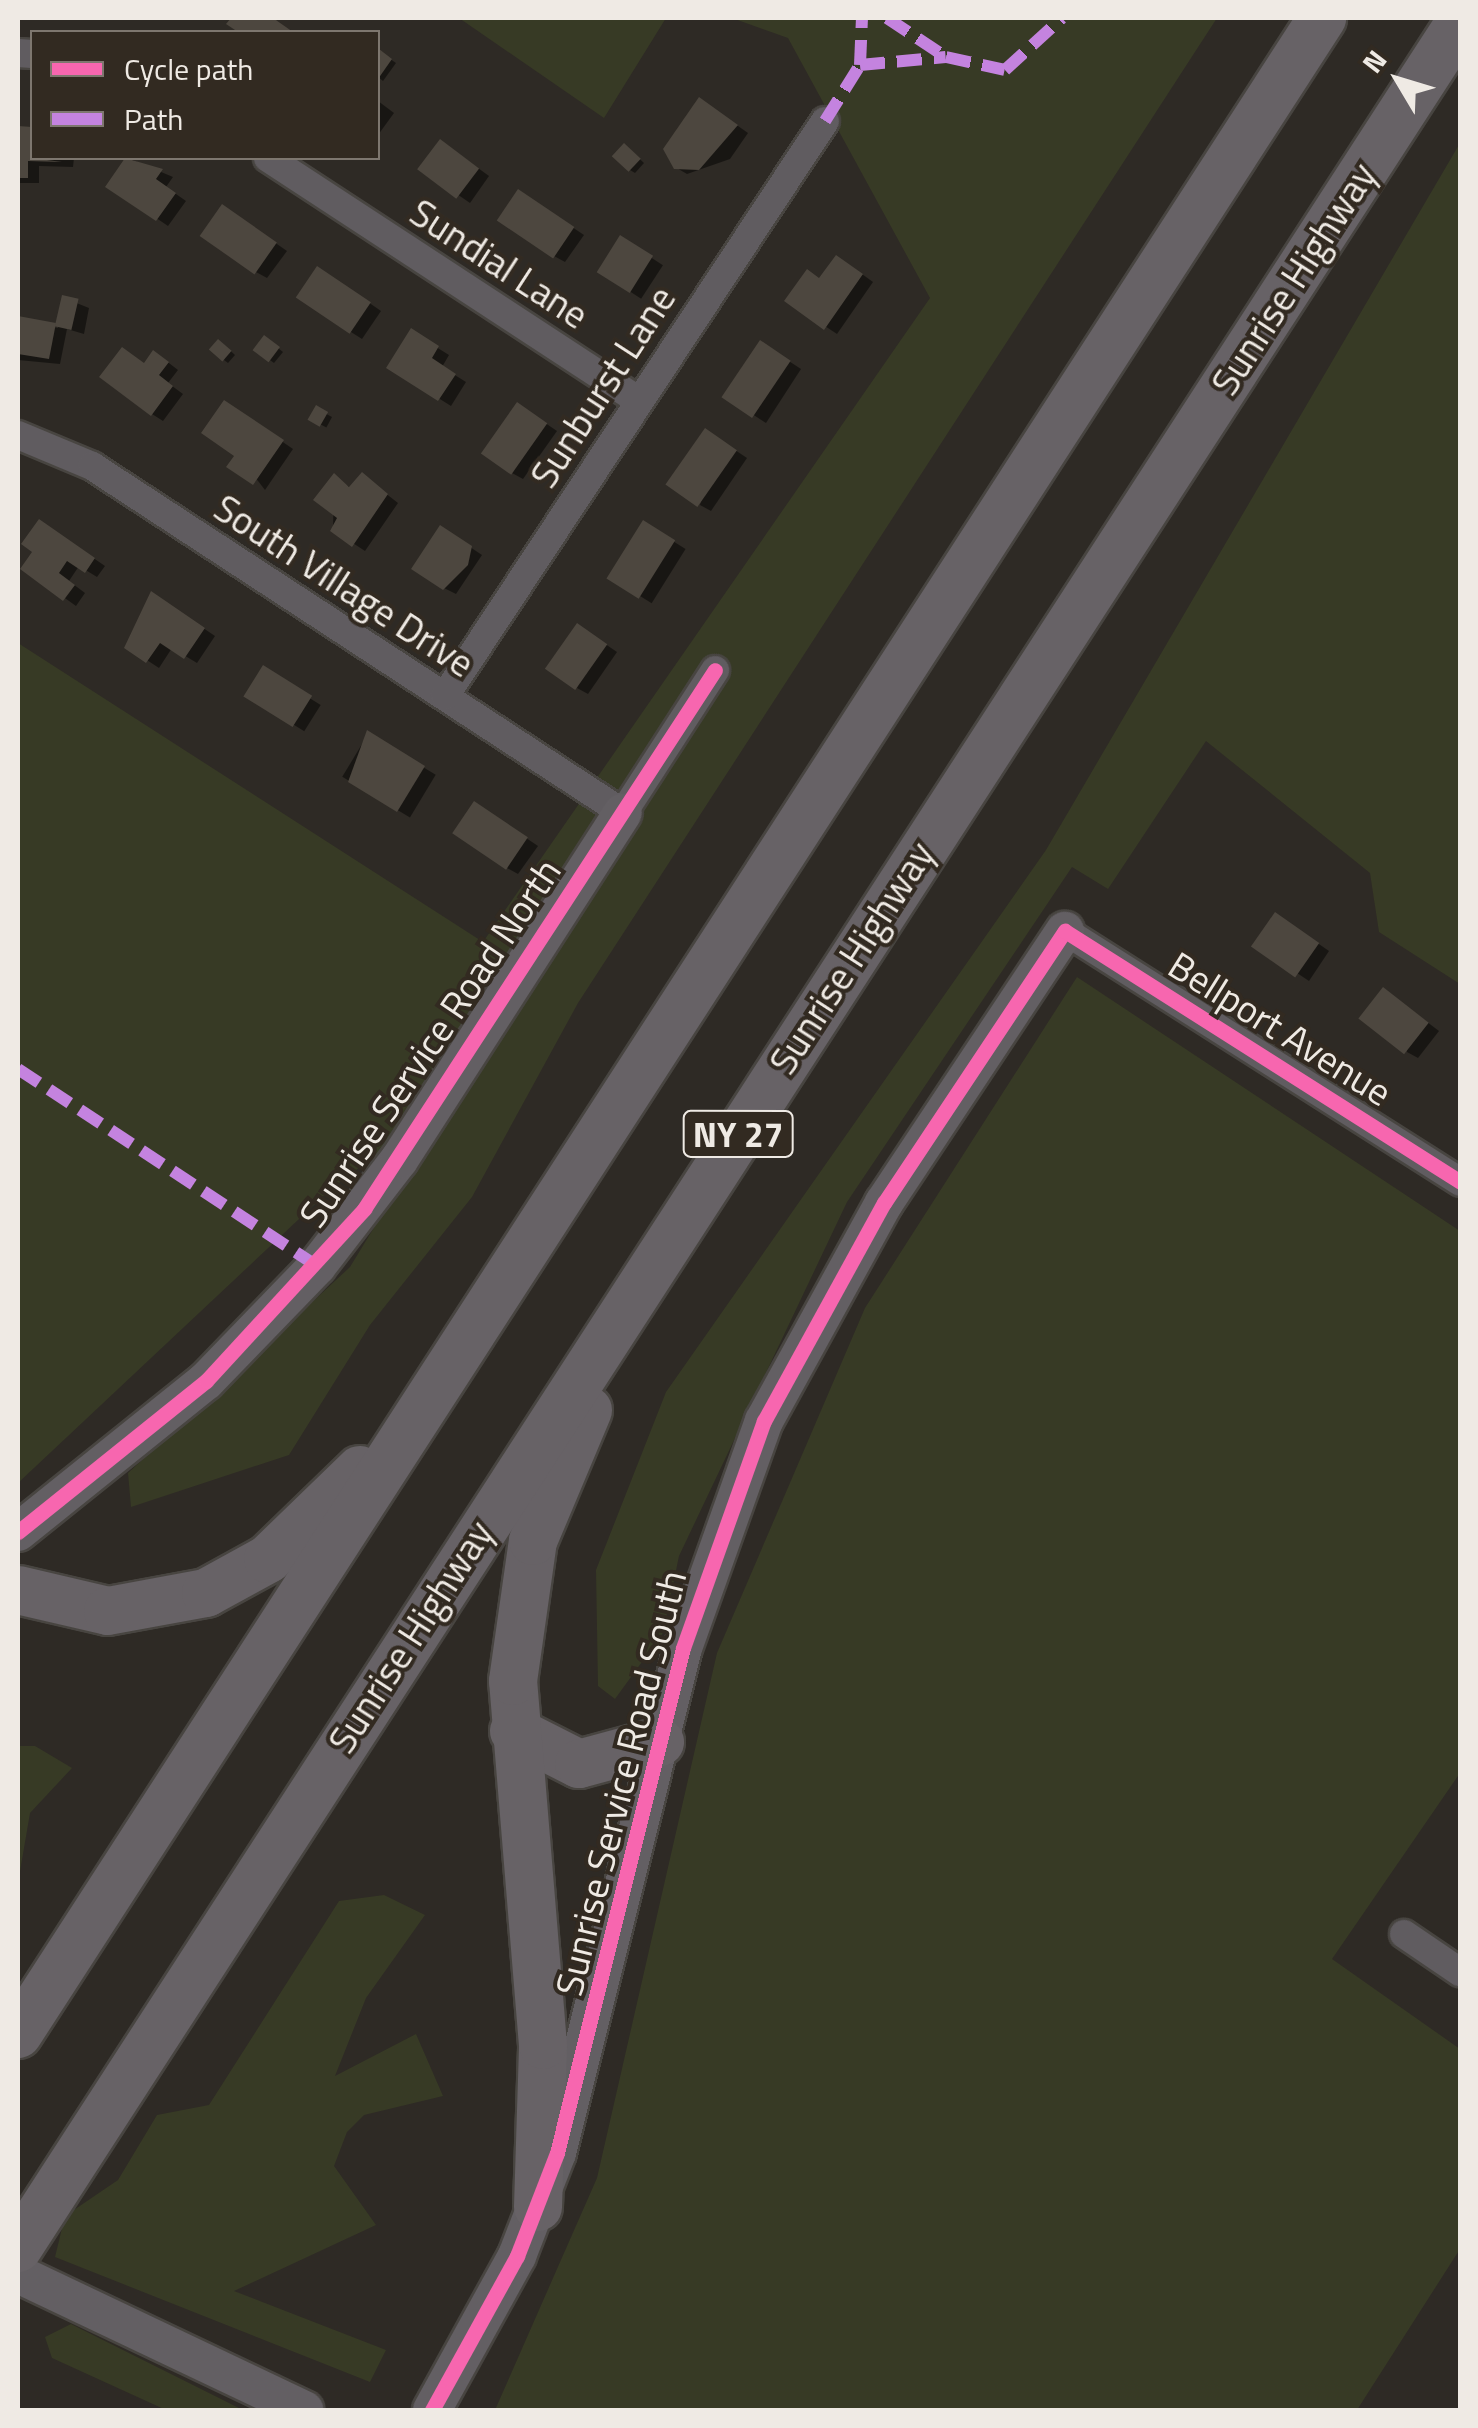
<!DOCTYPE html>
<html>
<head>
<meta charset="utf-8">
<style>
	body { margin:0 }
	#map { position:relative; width:1478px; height:2428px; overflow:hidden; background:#2e2a25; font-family:"Titillium Web",sans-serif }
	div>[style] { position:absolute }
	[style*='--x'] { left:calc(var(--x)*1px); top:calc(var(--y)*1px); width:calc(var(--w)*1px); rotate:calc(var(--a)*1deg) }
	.green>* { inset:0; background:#373a25 }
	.shadow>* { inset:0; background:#0007; transform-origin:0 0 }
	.building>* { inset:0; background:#4d473f; transform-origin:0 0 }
	.roads { filter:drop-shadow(2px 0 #484541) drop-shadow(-2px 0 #484541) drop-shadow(0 2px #484541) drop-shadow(0 -2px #484541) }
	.street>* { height:28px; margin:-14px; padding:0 14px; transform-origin:14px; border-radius:14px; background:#605c60 }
	.secondary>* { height:38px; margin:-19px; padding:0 19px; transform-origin:19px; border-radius:19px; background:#635f63 }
	.highway>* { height:48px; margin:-24px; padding:0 24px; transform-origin:24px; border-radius:24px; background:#676266 }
	.quiet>* { height:12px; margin-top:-6px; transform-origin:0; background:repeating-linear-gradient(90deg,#c483df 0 25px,transparent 0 37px) }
	.cycleway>* { height:15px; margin:-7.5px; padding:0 7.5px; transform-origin:7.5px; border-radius:7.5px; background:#f766af }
	span { translate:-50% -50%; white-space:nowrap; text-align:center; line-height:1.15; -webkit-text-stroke:8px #322a21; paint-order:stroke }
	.shield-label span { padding:2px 8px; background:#322a21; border:2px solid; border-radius:8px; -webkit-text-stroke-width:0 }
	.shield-label { font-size:35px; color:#efeae4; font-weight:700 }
	.street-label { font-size:38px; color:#efeae4 }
	.frame { position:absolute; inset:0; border:20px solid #efeae4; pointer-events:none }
	.legend { position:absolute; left:30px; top:30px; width:350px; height:130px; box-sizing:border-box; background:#322a21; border:2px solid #7e776f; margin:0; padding:12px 18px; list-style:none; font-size:30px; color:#efeae4 }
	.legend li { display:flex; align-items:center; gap:20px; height:50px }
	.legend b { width:50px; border:2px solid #7e776f }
	.north { position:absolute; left:1348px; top:30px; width:100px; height:100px; -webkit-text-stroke:8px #322a21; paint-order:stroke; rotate:308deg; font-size:28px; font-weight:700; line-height:40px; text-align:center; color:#efeae4 }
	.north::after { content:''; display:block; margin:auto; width:35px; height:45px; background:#efeae4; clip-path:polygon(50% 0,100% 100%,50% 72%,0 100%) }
</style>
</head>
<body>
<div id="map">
	<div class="green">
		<i style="clip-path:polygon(459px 18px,666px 18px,604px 118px)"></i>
		<i style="clip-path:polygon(732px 18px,1217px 18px,578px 1003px,472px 1197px,370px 1325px,289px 1455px,131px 1507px,128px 1473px,350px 1267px,454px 1096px,331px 1189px,18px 1483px,18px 643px,483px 942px,930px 298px,788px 38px)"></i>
		<i style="clip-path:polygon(1460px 143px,1460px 984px,1379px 932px,1370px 873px,1206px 741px,1108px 889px,1072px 867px,847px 1202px,679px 1556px,663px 1633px,615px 1699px,598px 1686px,596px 1570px,666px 1392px,1046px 850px)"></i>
		<i style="clip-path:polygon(1077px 977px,1460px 1231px,1460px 1773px,1332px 1959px,1460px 2049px,1460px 2249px,1357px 2410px,495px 2410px,597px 2178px,717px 1653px,865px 1308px)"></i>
		<i style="clip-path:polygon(18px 1746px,35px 1746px,72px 1768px,30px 1813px,18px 1883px)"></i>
		<i style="clip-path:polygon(384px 1895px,425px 1915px,366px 1998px,335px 2076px,416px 2034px,443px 2096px,364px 2115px,347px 2132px,334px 2166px,376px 2225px,234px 2291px,386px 2350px,370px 2382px,55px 2257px,65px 2216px,118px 2180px,157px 2115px,209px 2105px,339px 1901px)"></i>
		<i style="clip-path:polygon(71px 2324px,243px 2410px,166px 2410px,52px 2358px,45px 2337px)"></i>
	</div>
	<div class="shadow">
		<i style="clip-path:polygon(380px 52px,396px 63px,383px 81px,378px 77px)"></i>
		<i style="clip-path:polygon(378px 101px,394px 113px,378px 135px)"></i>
		<i style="clip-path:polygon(711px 107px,748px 133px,730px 159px,687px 174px,675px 167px)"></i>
		<i style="clip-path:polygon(18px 129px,32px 129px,32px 158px,74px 158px,73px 167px,39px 166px,39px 183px,18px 183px)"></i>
		<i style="clip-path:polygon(452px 149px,489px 176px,470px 203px,422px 170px)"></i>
		<i style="clip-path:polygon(629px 149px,644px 163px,635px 173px,630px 170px)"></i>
		<i style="clip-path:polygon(128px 158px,173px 177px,166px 187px,186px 201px,168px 226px,109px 186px)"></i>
		<i style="clip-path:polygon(530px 199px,584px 235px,565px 262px,554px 256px)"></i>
		<i style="clip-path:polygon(234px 214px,287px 251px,267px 278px,256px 272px)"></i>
		<i style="left:621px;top:238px;width:50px;height:40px;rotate:33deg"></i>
		<i style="clip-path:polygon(848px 264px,873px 282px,837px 334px,787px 301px)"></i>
		<i style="clip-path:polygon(329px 275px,381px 311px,362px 339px,351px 332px)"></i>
		<i style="clip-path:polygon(64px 298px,89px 308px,84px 334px,67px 329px,60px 364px,18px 360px,18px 319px,58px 328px)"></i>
		<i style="clip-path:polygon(412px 332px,449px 355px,442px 367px,466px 382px,451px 406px,389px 367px)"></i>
		<i style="clip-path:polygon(269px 341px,283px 352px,274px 363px,256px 350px)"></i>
		<i style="clip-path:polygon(223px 344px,235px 355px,228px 363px,224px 360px)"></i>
		<i style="clip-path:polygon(772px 350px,801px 369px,766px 423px,726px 397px)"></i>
		<i style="clip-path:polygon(165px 360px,178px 370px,168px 383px,183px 394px,163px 421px,152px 414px,145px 365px)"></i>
		<i style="left:317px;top:409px;width:17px;height:12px;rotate:28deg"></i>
		<i style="clip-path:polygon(236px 410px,293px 449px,265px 490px,238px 455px)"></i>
		<i style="clip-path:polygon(529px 412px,557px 431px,523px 479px,512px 473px)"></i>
		<i style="clip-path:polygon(717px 438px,747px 458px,711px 511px,700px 505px)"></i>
		<i style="clip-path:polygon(362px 475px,398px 503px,365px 551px,333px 530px,334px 477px,351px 488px)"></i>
		<i style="left:644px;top:523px;width:49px;height:64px;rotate:32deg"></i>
		<i style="clip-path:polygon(51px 529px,105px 566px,97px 577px,79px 566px,69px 581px,85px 593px,76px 606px,23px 568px)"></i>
		<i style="clip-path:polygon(452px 535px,482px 555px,456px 594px,444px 588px)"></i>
		<i style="clip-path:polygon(163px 601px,215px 636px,197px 663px,172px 648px,159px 668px,127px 647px)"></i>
		<i style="clip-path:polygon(589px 633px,617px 652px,588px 694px,577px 688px)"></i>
		<i style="left:263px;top:669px;width:68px;height:31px;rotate:32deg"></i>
		<i style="left:368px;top:734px;width:79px;height:50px;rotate:31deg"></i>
		<i style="clip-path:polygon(486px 811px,538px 846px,518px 874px,507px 868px)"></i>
		<i style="clip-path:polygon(1287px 922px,1329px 951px,1309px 981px,1255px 945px)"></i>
		<i style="clip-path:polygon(1394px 997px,1439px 1031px,1418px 1058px,1407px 1052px)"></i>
	</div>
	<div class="building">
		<i style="clip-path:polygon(231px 18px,273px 18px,293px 32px,238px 32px,226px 24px)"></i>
		<i style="clip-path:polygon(379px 49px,392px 59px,378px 79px,378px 52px)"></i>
		<i style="clip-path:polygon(699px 97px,738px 125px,699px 170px,674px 169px,663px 149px)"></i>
		<i style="clip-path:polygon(18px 126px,32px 127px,32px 158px,62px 162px,28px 161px,28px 178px,18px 178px)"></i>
		<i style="left:440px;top:139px;width:49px;height:38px;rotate:37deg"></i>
		<i style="left:624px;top:143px;width:23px;height:18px;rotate:43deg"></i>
		<i style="clip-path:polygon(125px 158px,163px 169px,156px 179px,176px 193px,156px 221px,105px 187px)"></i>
		<i style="left:518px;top:189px;width:68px;height:38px;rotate:34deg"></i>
		<i style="left:222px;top:204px;width:67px;height:39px;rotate:35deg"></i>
		<i style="left:620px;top:235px;width:39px;height:44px;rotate:32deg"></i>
		<i style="clip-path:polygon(836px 255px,863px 274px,824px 330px,784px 301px,807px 269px,819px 278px)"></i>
		<i style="left:317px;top:266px;width:65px;height:38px;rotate:34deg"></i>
		<i style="left:62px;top:295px;width:17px;height:32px;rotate:13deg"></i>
		<i style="clip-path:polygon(18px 316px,56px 323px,49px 359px,18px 354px)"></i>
		<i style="clip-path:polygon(411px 328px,439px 346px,432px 358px,456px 374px,438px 401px,386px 368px)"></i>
		<i style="left:264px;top:335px;width:20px;height:19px;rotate:37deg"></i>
		<i style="left:218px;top:339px;width:18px;height:14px;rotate:41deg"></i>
		<i style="left:760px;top:340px;width:37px;height:69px;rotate:34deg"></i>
		<i style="clip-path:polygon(122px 347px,144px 363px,153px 350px,169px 362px,159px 375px,173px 386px,151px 416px,99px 377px)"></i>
		<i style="clip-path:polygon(224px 400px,284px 440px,253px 485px,226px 467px,234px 456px,201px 433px)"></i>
		<i style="left:517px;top:402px;width:37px;height:63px;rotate:35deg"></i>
		<i style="left:316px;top:405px;width:14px;height:17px;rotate:30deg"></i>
		<i style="left:705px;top:428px;width:39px;height:69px;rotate:35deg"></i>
		<i style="clip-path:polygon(362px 472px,388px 494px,352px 547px,330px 531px,337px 518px,313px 500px,334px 473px,349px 487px)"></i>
		<i style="clip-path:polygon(39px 519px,95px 558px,85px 573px,67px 561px,59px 573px,75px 585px,63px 601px,20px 569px,32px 552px,21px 544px)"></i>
		<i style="left:643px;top:520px;width:38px;height:69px;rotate:32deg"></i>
		<i style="clip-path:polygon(440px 525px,472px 546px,468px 565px,443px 590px,411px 569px)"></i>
		<i style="clip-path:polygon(151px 591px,205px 628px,184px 659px,160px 643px,146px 663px,124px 648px)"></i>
		<i style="left:577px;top:623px;width:37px;height:56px;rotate:35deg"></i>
		<i style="left:263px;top:665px;width:58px;height:37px;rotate:32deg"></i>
		<i style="clip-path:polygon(367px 730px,425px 766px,397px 812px,348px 782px)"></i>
		<i style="left:474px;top:801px;width:65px;height:39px;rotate:34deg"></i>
		<i style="left:1275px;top:912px;width:54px;height:42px;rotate:35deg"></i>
		<i style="left:1383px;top:987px;width:58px;height:40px;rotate:38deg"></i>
	</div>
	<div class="roads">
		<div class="street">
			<i style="--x:18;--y:53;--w:14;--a:4"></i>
			<i style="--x:268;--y:158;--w:442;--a:33.2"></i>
			<i style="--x:18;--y:435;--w:80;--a:22.7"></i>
			<i style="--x:92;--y:466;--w:634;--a:33.16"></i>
			<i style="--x:623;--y:813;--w:170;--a:-57.2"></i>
			<i style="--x:445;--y:696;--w:689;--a:-56.54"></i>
			<i style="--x:1065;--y:931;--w:468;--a:32.4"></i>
			<i style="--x:1404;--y:1934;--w:68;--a:34.2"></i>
		</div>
		<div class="secondary">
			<i style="--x:18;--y:1532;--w:241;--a:-38.8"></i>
			<i style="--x:206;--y:1381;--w:160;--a:-46"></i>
			<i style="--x:317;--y:1266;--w:134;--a:-52.3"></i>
			<i style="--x:399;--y:1160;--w:413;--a:-57.2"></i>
			<i style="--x:18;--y:2274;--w:317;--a:25.4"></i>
			<i style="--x:432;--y:2410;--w:176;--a:-61.1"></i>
			<i style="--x:517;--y:2256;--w:110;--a:-68.8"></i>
			<i style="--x:557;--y:2153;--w:520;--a:-75.99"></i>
			<i style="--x:683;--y:1648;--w:241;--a:-70.4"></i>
			<i style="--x:764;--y:1421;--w:249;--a:-61.2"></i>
			<i style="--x:884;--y:1203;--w:327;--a:-56.4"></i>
		</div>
		<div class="highway">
			<i style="--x:18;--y:1590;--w:92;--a:13.1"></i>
			<i style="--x:108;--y:1611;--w:100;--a:-10.4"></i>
			<i style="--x:206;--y:1593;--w:71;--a:-28.7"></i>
			<i style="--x:268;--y:1559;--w:128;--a:-44.1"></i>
			<i style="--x:514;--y:1731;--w:73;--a:26.9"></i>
			<i style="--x:579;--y:1764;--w:84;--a:-15.2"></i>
			<i style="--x:18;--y:2034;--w:2401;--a:-57.1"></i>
			<i style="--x:538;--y:2207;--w:162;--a:-88.2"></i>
			<i style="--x:543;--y:2045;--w:365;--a:-94.7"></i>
			<i style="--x:513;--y:1681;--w:141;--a:-81.9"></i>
			<i style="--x:533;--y:1541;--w:142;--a:-67.2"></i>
			<i style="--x:18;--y:2248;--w:2652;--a:-57.06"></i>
		</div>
	</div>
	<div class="quiet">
		<i style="--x:887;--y:18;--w:71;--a:33.5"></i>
		<i style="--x:860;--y:65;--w:47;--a:-87.6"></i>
		<i style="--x:825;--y:121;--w:66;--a:-58"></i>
		<i style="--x:860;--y:65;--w:86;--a:-5.3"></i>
		<i style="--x:946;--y:57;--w:60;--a:12.4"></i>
		<i style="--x:1005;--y:70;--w:77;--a:-42.4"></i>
		<i style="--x:18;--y:1069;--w:358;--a:33.4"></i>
	</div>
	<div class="cycleway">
		<i style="--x:18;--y:1532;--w:241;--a:-38.8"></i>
		<i style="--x:206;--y:1381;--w:234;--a:-47.4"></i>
		<i style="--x:364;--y:1209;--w:643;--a:-56.93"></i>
		<i style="--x:432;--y:2410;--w:176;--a:-61.1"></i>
		<i style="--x:517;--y:2256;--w:110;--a:-68.8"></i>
		<i style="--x:557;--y:2153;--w:520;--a:-75.99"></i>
		<i style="--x:683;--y:1648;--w:241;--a:-70.4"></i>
		<i style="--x:764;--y:1421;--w:249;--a:-61.2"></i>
		<i style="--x:884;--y:1203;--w:327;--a:-56.4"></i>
		<i style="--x:1065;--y:931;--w:468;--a:32.4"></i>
	</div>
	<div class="shield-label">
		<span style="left:738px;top:1134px">NY 27</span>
	</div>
	<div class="street-label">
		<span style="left:499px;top:264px;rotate:33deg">Sundial Lane</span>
		<span style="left:1294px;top:279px;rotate:-57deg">Sunrise Highway</span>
		<span style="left:603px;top:387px;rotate:-57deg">Sunburst Lane</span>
		<span style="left:344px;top:586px;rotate:33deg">South Village Drive</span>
		<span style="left:852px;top:958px;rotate:-57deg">Sunrise Highway</span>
		<span style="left:1280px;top:1029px;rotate:32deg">Bellport Avenue</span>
		<span style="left:430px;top:1043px;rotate:-56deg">Sunrise Service Road North</span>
		<span style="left:411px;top:1637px;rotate:-57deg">Sunrise Highway</span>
		<span style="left:621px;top:1783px;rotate:-76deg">Sunrise Service Road South</span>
	</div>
	<div class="frame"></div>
	<ul class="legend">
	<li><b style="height:12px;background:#f766af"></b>Cycle path</li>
	<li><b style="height:12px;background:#c483df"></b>Path</li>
	</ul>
	<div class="north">N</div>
</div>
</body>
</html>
